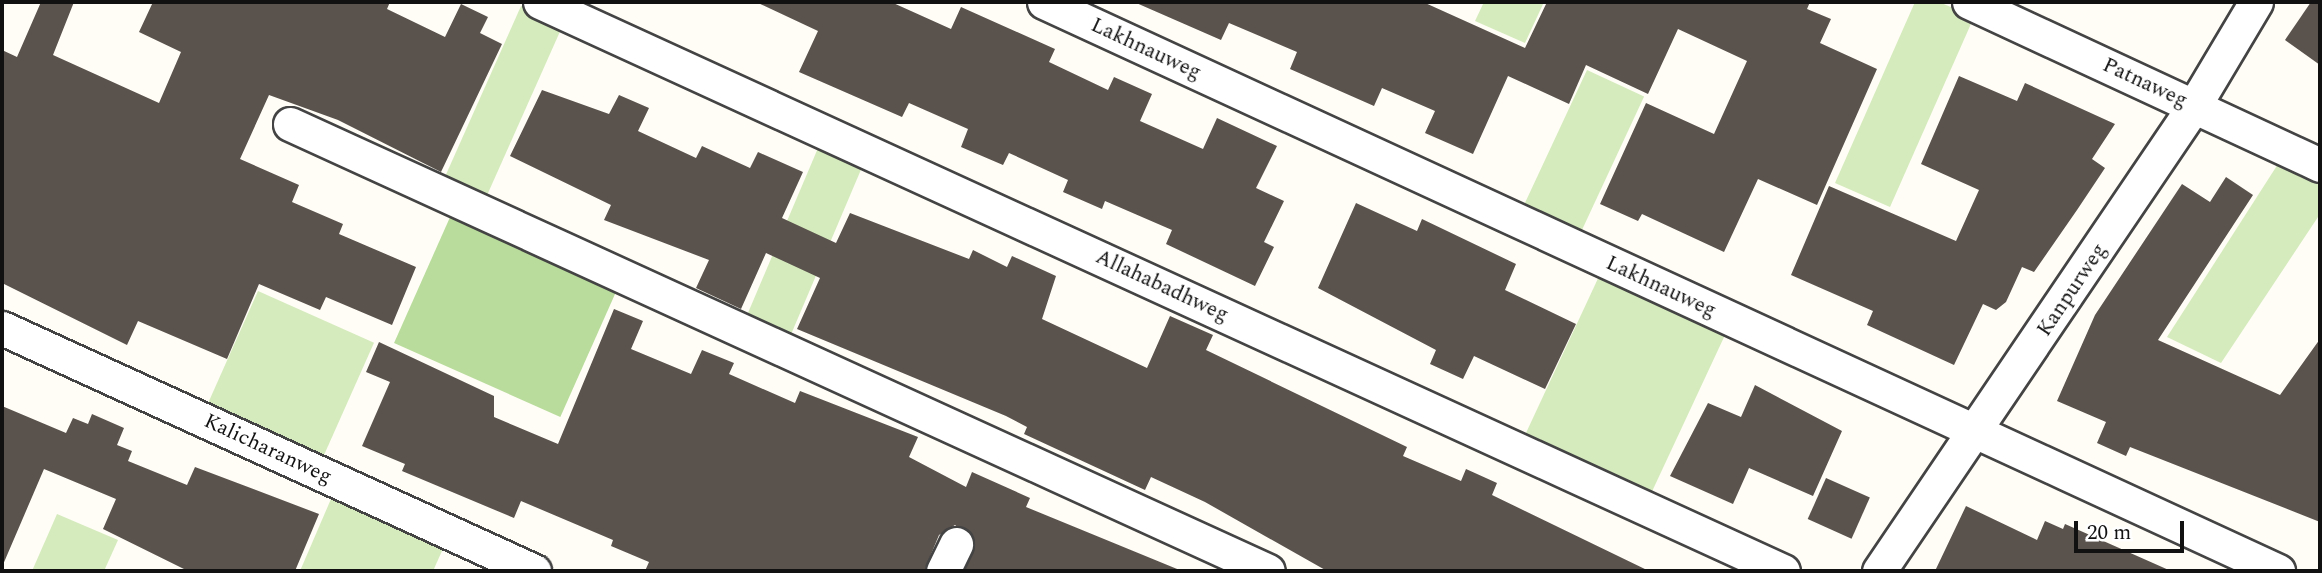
<!DOCTYPE html>
<html>
<head>
<meta charset="utf-8">
<style>
	body { margin:0 }
	#map { position:relative; width:2322px; height:573px; overflow:hidden; background:#fffdf5; font-family:Spectral,serif }
	div>[style] { position:absolute }
	[style*='--x'] { left:calc(var(--x)*1px); top:calc(var(--y)*1px); width:calc(var(--w)*1px); rotate:calc(var(--a)*1deg) }
	.green>* { inset:0; background:#d5ebbd; transform-origin:0 0 }
	.forest>* { inset:0; background:#b9dc9c; transform-origin:0 0 }
	.building>* { inset:0; background:#5a524d; transform-origin:0 0 }
	.roads { filter:drop-shadow(2px 0 #444) drop-shadow(-2px 0 #444) drop-shadow(0 2px #444) drop-shadow(0 -2px #444) }
	.street>* { height:33px; margin:-16.5px; padding:0 16.5px; transform-origin:16.5px; border-radius:16.5px; background:#fff }
	span { translate:-50% -50%; white-space:nowrap; text-align:center; line-height:1.15; -webkit-text-stroke:7px #fff; paint-order:stroke }
	.street-label { font-size:21px; color:#111 }
	.frame { position:absolute; inset:0; border:4px solid #111; pointer-events:none }
	.scale { position:absolute; left:2074px; top:521px; width:110px; height:32px; box-sizing:border-box; border:4px solid #111; border-top:0; padding-left:9px; font-size:21px; line-height:24px; white-space:nowrap; color:#111; -webkit-text-stroke:5px #fff; paint-order:stroke }
</style>
</head>
<body>
<div id="map">
	<div class="green">
		<i style="clip-path:polygon(1484px 2px,1544px 2px,1525px 43px,1475px 21px)"></i>
		<i style="clip-path:polygon(1915px 2px,1939px 2px,1974px 17px,1890px 207px,1835px 183px)"></i>
		<i style="left:521px;top:6px;width:46px;height:195px;rotate:24deg"></i>
		<i style="left:1587px;top:70px;width:63px;height:152px;rotate:25deg"></i>
		<i style="left:821px;top:141px;width:48px;height:197px;rotate:23deg"></i>
		<i style="clip-path:polygon(2278px 164px,2320px 184px,2320px 214px,2221px 363px,2167px 337px)"></i>
		<i style="left:1601px;top:272px;width:139px;height:184px;rotate:25deg"></i>
		<i style="left:258px;top:291px;width:127px;height:124px;rotate:24deg"></i>
		<i style="clip-path:polygon(334px 492px,446px 542px,433px 571px,300px 571px)"></i>
		<i style="clip-path:polygon(57px 514px,118px 540px,104px 571px,32px 571px)"></i>
	</div>
	<div class="forest">
		<i style="left:451px;top:215px;width:182px;height:140px;rotate:24deg"></i>
	</div>
	<div class="building">
		<i style="clip-path:polygon(41px 2px,74px 2px,53px 55px,159px 103px,181px 52px,139px 32px,153px 2px,390px 2px,387px 9px,445px 37px,461px 4px,488px 17px,480px 33px,502px 44px,441px 172px,338px 120px,269px 95px,240px 159px,299px 185px,292px 202px,343px 224px,339px 234px,416px 267px,392px 325px,326px 297px,320px 310px,259px 284px,227px 359px,138px 321px,127px 345px,2px 283px,2px 50px,17px 57px)"></i>
		<i style="clip-path:polygon(756px 2px,891px 2px,951px 29px,961px 7px,1055px 49px,1049px 62px,1108px 90px,1114px 77px,1152px 94px,1140px 121px,1203px 149px,1217px 118px,1277px 146px,1256px 188px,1284px 201px,1264px 242px,1274px 247px,1255px 286px,1166px 244px,1172px 230px,1105px 201px,1102px 209px,1063px 192px,1068px 180px,1009px 153px,1003px 165px,961px 147px,968px 129px,909px 103px,902px 117px,799px 72px,818px 31px)"></i>
		<i style="clip-path:polygon(1134px 2px,1423px 2px,1525px 48px,1547px 2px,1810px 2px,1807px 9px,1831px 19px,1820px 43px,1877px 69px,1817px 205px,1758px 179px,1724px 252px,1642px 214px,1638px 221px,1600px 204px,1646px 103px,1714px 134px,1747px 61px,1678px 29px,1648px 94px,1586px 65px,1569px 104px,1508px 76px,1473px 154px,1425px 133px,1435px 111px,1382px 88px,1374px 106px,1290px 69px,1297px 52px,1229px 23px,1221px 40px)"></i>
		<i style="clip-path:polygon(2311px 2px,2320px 2px,2320px 65px,2285px 40px)"></i>
		<i style="clip-path:polygon(1959px 76px,2017px 101px,2025px 83px,2115px 124px,2092px 159px,2105px 168px,2077px 210px,2034px 272px,2022px 267px,2006px 302px,1996px 310px,1983px 304px,1954px 365px,1867px 325px,1873px 311px,1791px 275px,1829px 186px,1956px 241px,1979px 190px,1921px 164px)"></i>
		<i style="clip-path:polygon(542px 90px,609px 114px,619px 95px,649px 108px,638px 131px,696px 158px,702px 146px,750px 168px,758px 152px,803px 172px,782px 218px,836px 243px,850px 213px,969px 259px,973px 250px,1007px 267px,1012px 256px,1056px 276px,1042px 319px,1147px 368px,1170px 316px,1213px 335px,1206px 350px,1407px 447px,1403px 456px,1461px 481px,1466px 469px,1497px 483px,1492px 495px,1649px 571px,1327px 571px,1205px 502px,1151px 477px,1145px 490px,1024px 434px,1027px 427px,1006px 416px,797px 329px,820px 278px,766px 253px,741px 309px,696px 288px,709px 260px,604px 220px,611px 205px,510px 156px)"></i>
		<i style="clip-path:polygon(2226px 177px,2253px 195px,2158px 340px,2280px 395px,2320px 339px,2320px 522px,2130px 447px,2126px 456px,2097px 443px,2106px 422px,2057px 401px,2095px 315px,2182px 184px,2210px 202px)"></i>
		<i style="clip-path:polygon(1356px 203px,1417px 231px,1422px 219px,1516px 264px,1505px 290px,1576px 324px,1545px 389px,1474px 356px,1463px 379px,1430px 364px,1436px 350px,1318px 288px)"></i>
		<i style="clip-path:polygon(614px 309px,643px 321px,631px 349px,691px 374px,702px 350px,734px 363px,729px 374px,795px 403px,800px 391px,918px 437px,909px 457px,966px 487px,972px 472px,1030px 498px,1026px 507px,1182px 571px,964px 571px,975px 542px,955px 525px,939px 535px,924px 571px,645px 571px,649px 562px,611px 546px,613px 540px,521px 501px,514px 518px,402px 471px,405px 464px,362px 446px,390px 382px,366px 372px,379px 342px,494px 396px,494px 417px,558px 444px)"></i>
		<i style="clip-path:polygon(1755px 385px,1842px 431px,1813px 496px,1749px 468px,1733px 504px,1670px 476px,1708px 403px,1741px 417px)"></i>
		<i style="clip-path:polygon(2px 406px,66px 433px,73px 418px,88px 424px,92px 414px,124px 428px,117px 445px,132px 451px,128px 461px,187px 485px,195px 467px,319px 514px,295px 571px,188px 571px,103px 529px,116px 499px,44px 469px,2px 567px)"></i>
		<i style="left:1826px;top:478px;width:48px;height:45px;rotate:24deg"></i>
		<i style="clip-path:polygon(1966px 506px,2037px 540px,2045px 521px,2063px 529px,2065px 524px,2171px 571px,1935px 571px)"></i>
	</div>
	<div class="roads">
		<div class="street">
			<i style="--x:540;--y:2;--w:1367;--a:24.6"></i>
			<i style="--x:1044;--y:2;--w:1359;--a:24.75"></i>
			<i style="--x:1969;--y:2;--w:387;--a:24.9"></i>
			<i style="--x:290;--y:124;--w:1075;--a:24.56"></i>
			<i style="--x:2;--y:328;--w:585;--a:24.55"></i>
			<i style="--x:943;--y:571;--w:30;--a:-64"></i>
			<i style="--x:1879;--y:571;--w:562;--a:-55.89"></i>
			<i style="--x:2194;--y:106;--w:121;--a:-59.2"></i>
		</div>
	</div>
	<div class="street-label">
		<span style="left:1146px;top:49px;rotate:25deg">Lakhnauweg</span>
		<span style="left:2145px;top:83px;rotate:25deg">Patnaweg</span>
		<span style="left:1162px;top:286px;rotate:25deg">Allahabadhweg</span>
		<span style="left:1661px;top:287px;rotate:25deg">Lakhnauweg</span>
		<span style="left:2072px;top:290px;rotate:-56deg">Kanpurweg</span>
		<span style="left:268px;top:449px;rotate:25deg">Kalicharanweg</span>
	</div>
	<div class="frame"></div>
	<div class="scale">20 m</div>
</div>
</body>
</html>
